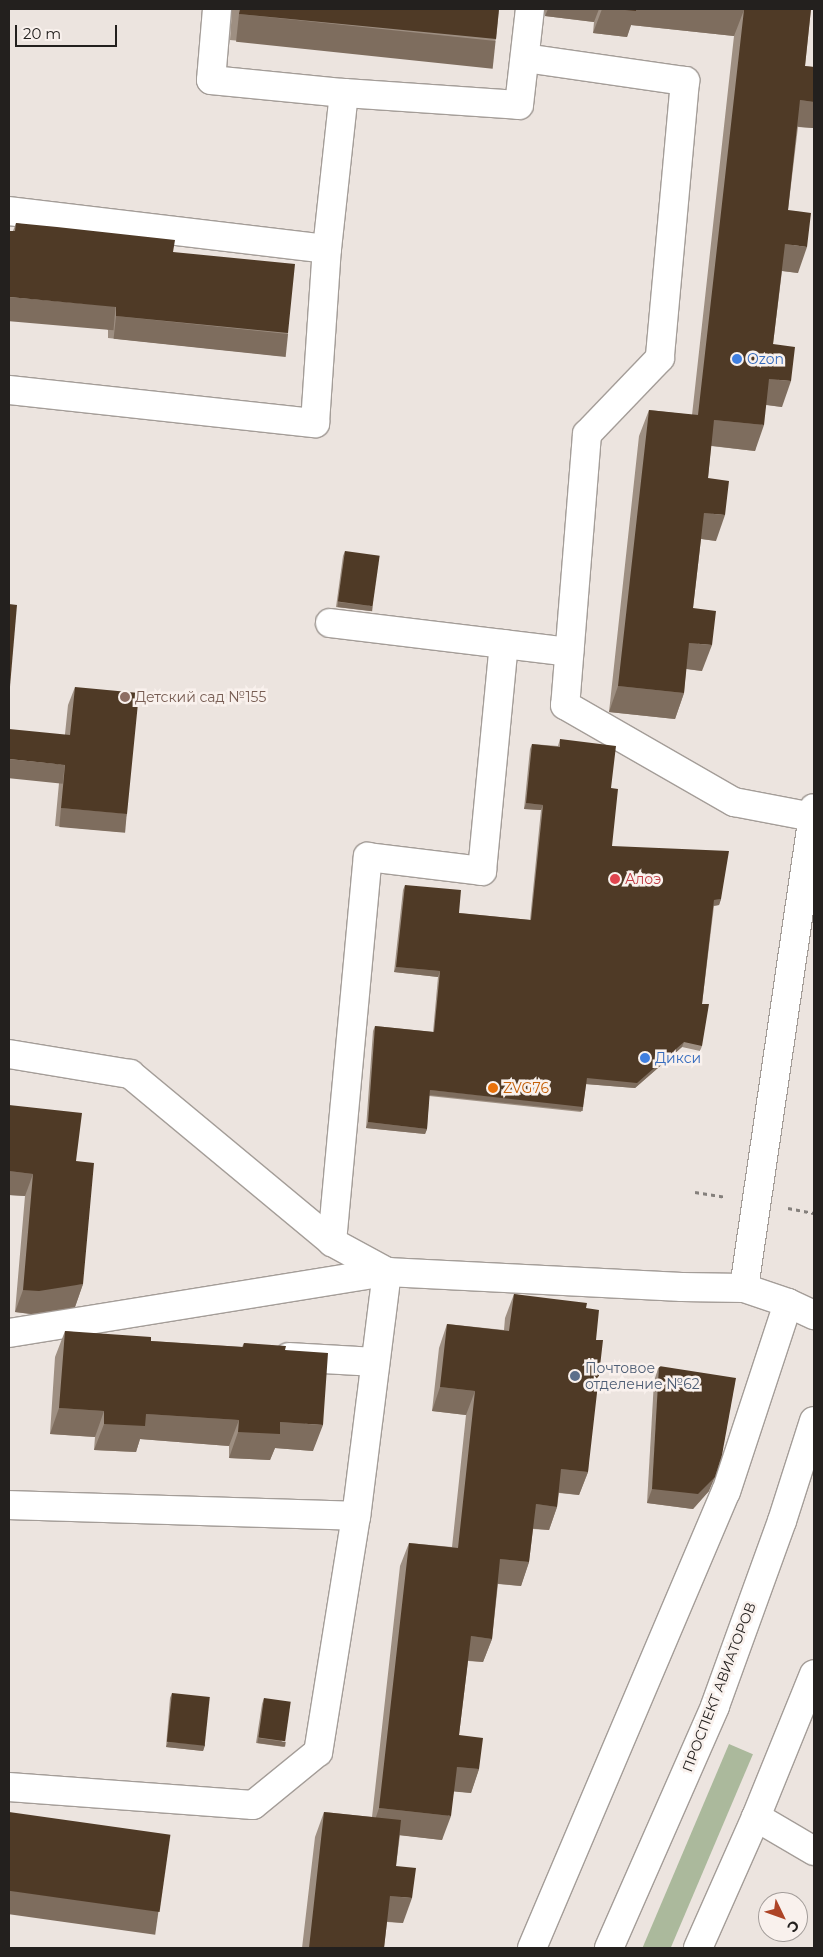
<!DOCTYPE html>
<html>
<head>
<meta charset="utf-8">
<style>
	body { margin:0 }
	#map { position:relative; width:823px; height:1957px; overflow:hidden; background:#ece4df; font-family:Montserrat,sans-serif }
	div>[style] { position:absolute }
	[style*='--x'] { left:calc(var(--x)*1px); top:calc(var(--y)*1px); width:calc(var(--w)*1px); rotate:calc(var(--a)*1deg) }
	.green>* { inset:0; background:#abb99c; transform-origin:0 0 }
	.path>* { height:3px; margin-top:-1.5px; transform-origin:0; background:repeating-linear-gradient(90deg,#85807c 0 4px,transparent 0 8px) }
	.roads { filter:drop-shadow(1px 0 #a49d98) drop-shadow(-1px 0 #a49d98) drop-shadow(0 1px #a49d98) drop-shadow(0 -1px #a49d98) }
	.minor>* { height:28px; margin:-14px; padding:0 14px; transform-origin:14px; border-radius:14px; background:#fff }
	.major>* { height:28px; margin:-14px; padding:0 14px; transform-origin:14px; border-radius:14px; background:#fff }
	.wall>* { inset:0; background:#9e8f82 }
	.shaded-wall>* { inset:0; background:#7e6d5e; transform-origin:0 0 }
	.building>* { inset:0; background:#4f3a26; transform-origin:0 0 }
	.dots>* { width:14px; height:14px; translate:-50% -50%; box-sizing:border-box; border:2px solid #f9f1ed; border-radius:50% }
	span { translate:-50% -50%; white-space:nowrap; text-align:center; line-height:1.15; -webkit-text-stroke:5px #f9f1ed; paint-order:stroke }
	.shop-label { font-size:14px; color:#366cbe }
	.left { translate:0 -50%; text-align:left }
	.education-label { font-size:14px; color:#785e54 }
	.health-label { font-size:14px; color:#be3a42 }
	.food-label { font-size:14px; color:#c56008 }
	.service-label { font-size:14px; color:#4e5e75 }
	.street-label { font-size:14px; color:#23201e }
	.frame { position:absolute; inset:0; border:10px solid #23201e; pointer-events:none }
	.north { position:absolute; left:758px; top:1892px; width:50px; height:50px; box-sizing:border-box; background:#f9f1ed; border:1px solid #a39d9a; border-radius:50%; rotate:132deg; font-size:14px; font-weight:700; line-height:20px; text-align:center; color:#23201e }
	.north::after { content:''; display:block; margin:auto; width:18px; height:22px; background:#ad4427; clip-path:polygon(50% 0,100% 100%,50% 72%,0 100%) }
	.scale { position:absolute; left:15px; top:25px; width:102px; height:22px; box-sizing:border-box; border:2px solid #23201e; border-top:0; padding-left:6px; font-size:15px; line-height:18px; white-space:nowrap; color:#23201e; -webkit-text-stroke:4px #f9f1ed; paint-order:stroke }
</style>
</head>
<body>
<div id="map">
	<div class="green">
		<i style="left:729px;top:1744px;width:26px;height:223px;rotate:23deg"></i>
	</div>
	<div class="path">
		<i style="--x:695;--y:1192;--w:30;--a:9"></i>
		<i style="--x:788;--y:1208;--w:26;--a:11"></i>
	</div>
	<div class="roads">
		<div class="minor">
			<i style="--x:217;--y:9;--w:71;--a:94.8"></i>
			<i style="--x:211;--y:80;--w:134;--a:5.6"></i>
			<i style="--x:525;--y:58;--w:162;--a:8.2"></i>
			<i style="--x:685;--y:81;--w:278;--a:95.2"></i>
			<i style="--x:660;--y:358;--w:105;--a:133.8"></i>
			<i style="--x:587;--y:434;--w:272;--a:94.6"></i>
			<i style="--x:565;--y:705;--w:195;--a:29.9"></i>
			<i style="--x:734;--y:802;--w:80;--a:10.8"></i>
			<i style="--x:9;--y:211;--w:320;--a:6.8"></i>
			<i style="--x:9;--y:390;--w:308;--a:6.2"></i>
			<i style="--x:315;--y:423;--w:174;--a:-86.1"></i>
			<i style="--x:327;--y:249;--w:157;--a:-83.8"></i>
			<i style="--x:344;--y:93;--w:175;--a:3.9"></i>
			<i style="--x:519;--y:105;--w:97;--a:-83.5"></i>
			<i style="--x:330;--y:623;--w:241;--a:6.9"></i>
			<i style="--x:9;--y:1054;--w:123;--a:9.4"></i>
			<i style="--x:130;--y:1074;--w:263;--a:39.7"></i>
			<i style="--x:332;--y:1242;--w:63;--a:28.6"></i>
			<i style="--x:387;--y:1272;--w:295;--a:2.9"></i>
			<i style="--x:682;--y:1287;--w:62;--a:0.9"></i>
			<i style="--x:744;--y:1288;--w:46;--a:18.8"></i>
			<i style="--x:788;--y:1303;--w:29;--a:25"></i>
			<i style="--x:332;--y:1242;--w:387;--a:-84.7"></i>
			<i style="--x:368;--y:857;--w:115;--a:7"></i>
			<i style="--x:482;--y:871;--w:228;--a:-84.5"></i>
			<i style="--x:744;--y:1288;--w:485;--a:-81.7"></i>
			<i style="--x:9;--y:1333;--w:383;--a:-9.2"></i>
			<i style="--x:387;--y:1272;--w:246;--a:97.2"></i>
			<i style="--x:356;--y:1516;--w:239;--a:99.1"></i>
			<i style="--x:318;--y:1752;--w:84;--a:140.8"></i>
			<i style="--x:253;--y:1805;--w:245;--a:-175.8"></i>
			<i style="--x:289;--y:1357;--w:86;--a:3.3"></i>
			<i style="--x:9;--y:1505;--w:347;--a:1.8"></i>
			<i style="--x:756;--y:1817;--w:67;--a:30.4"></i>
			<i style="--x:532;--y:1948;--w:496;--a:-67"></i>
			<i style="--x:726;--y:1492;--w:199;--a:-71.8"></i>
		</div>
		<div class="major">
			<i style="--x:609;--y:1948;--w:264;--a:-66.3"></i>
			<i style="--x:715;--y:1706;--w:197;--a:-70.1"></i>
			<i style="--x:782;--y:1521;--w:105;--a:-72.3"></i>
			<i style="--x:698;--y:1948;--w:143;--a:-66.1"></i>
			<i style="--x:756;--y:1817;--w:154;--a:-67.9"></i>
		</div>
	</div>
	<div class="wall">
		<i style="clip-path:polygon(232px 9px,499px 9px,496px 39px,487px 65px,230px 40px)"></i>
		<i style="clip-path:polygon(544px 9px,811px 9px,805px 66px,814px 67px,814px 124px,813px 128px,798px 127px,788px 210px,798px 273px,782px 271px,773px 344px,782px 407px,766px 405px,755px 451px,711px 446px,708px 478px,716px 541px,701px 539px,693px 608px,702px 671px,686px 669px,684px 693px,675px 719px,609px 712px,639px 436px,649px 410px,692px 415px,734px 36px,631px 25px,627px 37px,593px 33px,594px 22px,545px 16px)"></i>
		<i style="clip-path:polygon(16px 223px,173px 252px,288px 333px,280px 356px,108px 338px,108px 330px,13px 231px)"></i>
		<i style="clip-path:polygon(345px 551px,371px 611px,336px 607px,343px 556px)"></i>
		<i style="clip-path:polygon(75px 687px,127px 814px,121px 832px,55px 826px,59px 783px,65px 734px,68px 705px)"></i>
		<i style="clip-path:polygon(560px 739px,611px 788px,612px 846px,721px 899px,719px 905px,714px 906px,702px 1004px,702px 1046px,700px 1051px,682px 1047px,635px 1088px,586px 1084px,583px 1107px,581px 1112px,429px 1096px,427px 1129px,425px 1134px,366px 1128px,373px 1031px,375px 1026px,433px 1032px,438px 977px,394px 972px,403px 890px,405px 885px,459px 913px,530px 920px,541px 810px,524px 809px,530px 749px,532px 744px,558px 746px)"></i>
		<i style="clip-path:polygon(9px 1105px,76px 1161px,83px 1284px,75px 1307px,31px 1314px,15px 1312px,25px 1196px,9px 1195px)"></i>
		<i style="clip-path:polygon(514px 1294px,586px 1308px,596px 1340px,588px 1472px,579px 1495px,559px 1493px,557px 1507px,549px 1530px,533px 1529px,529px 1562px,521px 1586px,498px 1584px,492px 1639px,483px 1662px,468px 1661px,459px 1735px,479px 1769px,471px 1793px,454px 1791px,442px 1840px,400px 1835px,396px 1866px,403px 1923px,387px 1922px,384px 1948px,302px 1948px,315px 1837px,324px 1812px,372px 1817px,400px 1566px,409px 1543px,452px 1547px,466px 1415px,432px 1411px,439px 1348px,447px 1324px,504px 1330px,505px 1318px)"></i>
		<i style="clip-path:polygon(65px 1331px,151px 1341px,242px 1347px,244px 1343px,285px 1350px,313px 1451px,275px 1448px,270px 1460px,229px 1458px,229px 1446px,140px 1439px,136px 1452px,94px 1450px,95px 1437px,50px 1434px,55px 1357px)"></i>
		<i style="clip-path:polygon(659px 1366px,709px 1491px,693px 1509px,647px 1503px,654px 1381px)"></i>
		<i style="clip-path:polygon(172px 1693px,205px 1745px,203px 1751px,166px 1747px,170px 1698px)"></i>
		<i style="clip-path:polygon(264px 1698px,284px 1747px,256px 1743px,262px 1704px)"></i>
	</div>
	<div class="shaded-wall">
		<i style="clip-path:polygon(548px 9px,599px 9px,594px 22px,545px 16px)"></i>
		<i style="clip-path:polygon(602px 9px,731px 9px,744px 10px,734px 36px,631px 25px,627px 37px,593px 33px)"></i>
		<i style="left:239px;top:14px;width:258px;height:28px;rotate:6deg"></i>
		<i style="clip-path:polygon(800px 100px,814px 102px,814px 124px,813px 128px,791px 126px)"></i>
		<i style="clip-path:polygon(785px 244px,807px 247px,798px 273px,775px 270px)"></i>
		<i style="left:9px;top:297px;width:107px;height:24px;rotate:5deg"></i>
		<i style="left:116px;top:316px;width:173px;height:23px;rotate:6deg"></i>
		<i style="clip-path:polygon(769px 379px,791px 381px,782px 407px,760px 404px)"></i>
		<i style="clip-path:polygon(714px 420px,764px 425px,755px 451px,705px 445px)"></i>
		<i style="clip-path:polygon(704px 513px,725px 515px,716px 541px,695px 538px)"></i>
		<i style="left:338px;top:602px;width:35px;height:5px;rotate:7deg"></i>
		<i style="clip-path:polygon(689px 643px,712px 645px,702px 671px,680px 668px)"></i>
		<i style="clip-path:polygon(618px 686px,684px 693px,675px 719px,609px 712px)"></i>
		<i style="left:9px;top:759px;width:56px;height:19px;rotate:6deg"></i>
		<i style="clip-path:polygon(526px 803px,543px 805px,541px 810px,524px 809px)"></i>
		<i style="left:61px;top:808px;width:66px;height:19px;rotate:5deg"></i>
		<i style="clip-path:polygon(721px 899px,719px 905px,712px 906px,714px 900px)"></i>
		<i style="clip-path:polygon(396px 967px,440px 971px,438px 977px,394px 972px)"></i>
		<i style="clip-path:polygon(684px 1042px,682px 1047px,635px 1088px,585px 1084px,587px 1078px)"></i>
		<i style="left:430px;top:1090px;width:154px;height:5px;rotate:6deg"></i>
		<i style="clip-path:polygon(368px 1122px,427px 1129px,425px 1134px,366px 1128px)"></i>
		<i style="clip-path:polygon(9px 1171px,33px 1174px,25px 1196px,9px 1195px)"></i>
		<i style="clip-path:polygon(83px 1284px,75px 1307px,31px 1314px,15px 1312px,23px 1290px)"></i>
		<i style="clip-path:polygon(440px 1387px,475px 1391px,466px 1415px,432px 1411px)"></i>
		<i style="clip-path:polygon(59px 1408px,104px 1411px,95px 1437px,50px 1434px)"></i>
		<i style="clip-path:polygon(146px 1414px,239px 1420px,229px 1446px,140px 1439px,136px 1452px,94px 1450px,104px 1424px)"></i>
		<i style="clip-path:polygon(280px 1422px,323px 1425px,313px 1451px,275px 1448px,270px 1460px,229px 1458px,238px 1432px)"></i>
		<i style="clip-path:polygon(561px 1469px,588px 1472px,579px 1495px,553px 1492px)"></i>
		<i style="clip-path:polygon(715px 1477px,709px 1491px,693px 1509px,647px 1503px,652px 1489px)"></i>
		<i style="clip-path:polygon(536px 1504px,557px 1507px,549px 1530px,527px 1528px)"></i>
		<i style="clip-path:polygon(500px 1559px,529px 1562px,521px 1586px,491px 1583px)"></i>
		<i style="clip-path:polygon(471px 1636px,492px 1639px,483px 1662px,462px 1660px)"></i>
		<i style="left:258px;top:1738px;width:28px;height:5px;rotate:8deg"></i>
		<i style="clip-path:polygon(168px 1742px,205px 1745px,203px 1751px,166px 1747px)"></i>
		<i style="clip-path:polygon(457px 1767px,479px 1769px,471px 1793px,448px 1791px)"></i>
		<i style="clip-path:polygon(379px 1808px,451px 1816px,442px 1840px,371px 1832px)"></i>
		<i style="left:9px;top:1890px;width:151px;height:24px;rotate:8deg"></i>
		<i style="clip-path:polygon(390px 1896px,412px 1898px,403px 1923px,381px 1921px)"></i>
	</div>
	<div class="building">
		<i style="clip-path:polygon(240px 9px,499px 9px,496px 39px,239px 14px)"></i>
		<i style="clip-path:polygon(615px 9px,636px 9px,636px 11px)"></i>
		<i style="clip-path:polygon(731px 9px,811px 9px,805px 66px,814px 67px,814px 102px,800px 100px,788px 210px,811px 213px,807px 247px,785px 244px,773px 344px,795px 347px,791px 381px,769px 379px,764px 425px,714px 420px,708px 478px,729px 481px,725px 515px,704px 513px,693px 608px,716px 611px,712px 645px,689px 643px,684px 693px,618px 686px,649px 410px,698px 415px,744px 10px)"></i>
		<i style="clip-path:polygon(16px 223px,57px 227px,175px 240px,173px 252px,295px 264px,288px 333px,116px 316px,116px 307px,9px 297px,9px 231px,15px 231px)"></i>
		<i style="left:345px;top:551px;width:35px;height:51px;rotate:8deg"></i>
		<i style="clip-path:polygon(9px 604px,17px 605px,9px 698px)"></i>
		<i style="clip-path:polygon(75px 687px,139px 693px,127px 814px,61px 808px,65px 765px,9px 759px,9px 729px,70px 735px)"></i>
		<i style="clip-path:polygon(560px 739px,616px 746px,611px 788px,618px 789px,612px 846px,729px 851px,721px 899px,714px 900px,702px 1004px,709px 1004px,702px 1046px,684px 1042px,637px 1083px,587px 1078px,583px 1107px,430px 1090px,427px 1129px,368px 1122px,375px 1026px,434px 1032px,440px 971px,396px 967px,405px 885px,461px 890px,459px 913px,531px 920px,543px 805px,526px 803px,532px 744px,560px 747px)"></i>
		<i style="clip-path:polygon(9px 1105px,82px 1113px,76px 1161px,94px 1163px,83px 1284px,39px 1291px,23px 1290px,33px 1174px,9px 1171px)"></i>
		<i style="clip-path:polygon(514px 1294px,587px 1303px,586px 1308px,599px 1310px,596px 1340px,603px 1340px,588px 1472px,561px 1469px,557px 1507px,536px 1504px,529px 1562px,500px 1559px,492px 1639px,471px 1636px,459px 1735px,483px 1738px,479px 1769px,457px 1767px,451px 1816px,379px 1808px,409px 1543px,458px 1548px,475px 1391px,440px 1387px,447px 1324px,509px 1331px)"></i>
		<i style="clip-path:polygon(65px 1331px,151px 1337px,151px 1341px,243px 1347px,244px 1343px,286px 1346px,285px 1350px,328px 1353px,323px 1425px,280px 1422px,280px 1434px,238px 1432px,239px 1420px,146px 1414px,145px 1426px,104px 1424px,104px 1411px,59px 1408px)"></i>
		<i style="clip-path:polygon(659px 1366px,736px 1378px,722px 1455px,715px 1477px,698px 1494px,652px 1489px)"></i>
		<i style="left:172px;top:1693px;width:38px;height:49px;rotate:6deg"></i>
		<i style="left:264px;top:1698px;width:27px;height:40px;rotate:8deg"></i>
		<i style="left:9px;top:1812px;width:163px;height:78px;rotate:8deg"></i>
		<i style="clip-path:polygon(324px 1812px,401px 1820px,396px 1866px,416px 1868px,412px 1898px,390px 1896px,384px 1948px,309px 1948px)"></i>
	</div>
	<div class="dots">
		<i style="left:737px;top:359px;background:#3f7fe0"></i>
		<i style="left:125px;top:697px;background:#8d6e63"></i>
		<i style="left:615px;top:879px;background:#e0444e"></i>
		<i style="left:645px;top:1058px;background:#3f7fe0"></i>
		<i style="left:493px;top:1088px;background:#e8710a"></i>
		<i style="left:575px;top:1376px;background:#5c6f8a"></i>
	</div>
	<div class="shop-label">
		<span class="left" style="left:747px;top:359px">Ozon</span>
		<span class="left" style="left:655px;top:1058px">Дикси</span>
	</div>
	<div class="education-label">
		<span class="left" style="left:135px;top:697px">Детский сад №155</span>
	</div>
	<div class="health-label">
		<span class="left" style="left:625px;top:879px">Алоэ</span>
	</div>
	<div class="food-label">
		<span class="left" style="left:503px;top:1088px">ZVG76</span>
	</div>
	<div class="service-label">
		<span class="left" style="left:585px;top:1376px">Почтовое<br>отделение №62</span>
	</div>
	<div class="street-label">
		<span style="left:719px;top:1687px;rotate:-69deg">ПРОСПЕКТ АВИАТОРОВ</span>
	</div>
	<div class="frame"></div>
	<div class="north">С</div>
	<div class="scale">20 m</div>
</div>
</body>
</html>
